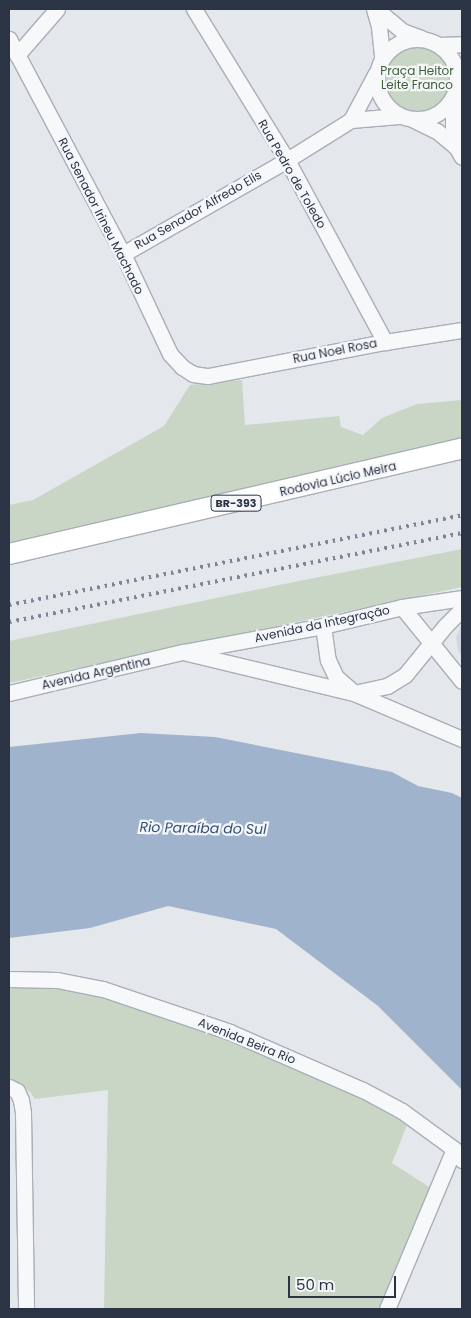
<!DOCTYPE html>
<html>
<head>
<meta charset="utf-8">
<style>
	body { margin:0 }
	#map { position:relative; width:471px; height:1318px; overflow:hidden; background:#e4e7ec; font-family:Poppins,sans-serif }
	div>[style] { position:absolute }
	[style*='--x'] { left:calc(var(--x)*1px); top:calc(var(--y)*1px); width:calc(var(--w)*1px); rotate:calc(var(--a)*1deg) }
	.built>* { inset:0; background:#d2d6de }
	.green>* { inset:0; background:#c9d6c5 }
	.round { border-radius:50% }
	.water>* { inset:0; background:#9fb4cc }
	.roads { filter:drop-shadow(1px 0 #a9aeb7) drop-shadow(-1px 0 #a9aeb7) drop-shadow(0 1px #a9aeb7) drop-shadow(0 -1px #a9aeb7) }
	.minor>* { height:15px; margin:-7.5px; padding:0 7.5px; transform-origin:7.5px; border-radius:7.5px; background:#f7f8fa }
	.minor>.ring { margin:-7.5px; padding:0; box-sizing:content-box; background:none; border:15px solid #f7f8fa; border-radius:50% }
	.major>* { height:20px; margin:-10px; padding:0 10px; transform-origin:10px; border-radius:10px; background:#fff }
	.rail>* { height:4px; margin-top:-2px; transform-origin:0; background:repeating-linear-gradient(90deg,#7d8696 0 2.5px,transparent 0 7.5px) }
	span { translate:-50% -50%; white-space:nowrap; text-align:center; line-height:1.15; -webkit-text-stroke:4.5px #f4f6f9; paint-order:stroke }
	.shield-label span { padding:1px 4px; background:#f4f6f9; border:1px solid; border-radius:4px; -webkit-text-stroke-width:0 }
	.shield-label { font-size:11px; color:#2b3445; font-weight:700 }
	.park-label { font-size:12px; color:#3f6138 }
	.street-label { font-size:12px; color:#2b3445 }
	.water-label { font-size:14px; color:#34527a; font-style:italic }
	.frame { position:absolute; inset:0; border:10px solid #2b3445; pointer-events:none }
	.scale { position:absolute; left:288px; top:1276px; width:108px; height:22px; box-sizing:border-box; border:2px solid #2b3445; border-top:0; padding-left:6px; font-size:15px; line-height:18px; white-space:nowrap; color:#2b3445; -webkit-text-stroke:4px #f4f6f9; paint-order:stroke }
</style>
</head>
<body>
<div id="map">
	<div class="built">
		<i style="clip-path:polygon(462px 624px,462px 658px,458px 650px,456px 637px)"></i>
	</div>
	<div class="green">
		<i class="round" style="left:384px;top:45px;width:66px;height:66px"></i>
		<i style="clip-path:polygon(242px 380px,245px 425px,339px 416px,341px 427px,363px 435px,382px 418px,417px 404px,462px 400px,462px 440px,9px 545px,9px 505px,33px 500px,164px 426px,190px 385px)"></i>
		<i style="clip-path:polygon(462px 549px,462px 587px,9px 683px,9px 641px,284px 584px)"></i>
		<i style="clip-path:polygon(18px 986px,67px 986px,189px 1025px,246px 1046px,363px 1097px,407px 1125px,392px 1163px,431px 1188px,379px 1309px,104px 1309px,108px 1090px,35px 1099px,30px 1092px,19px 1083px,9px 1080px,9px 988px)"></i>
	</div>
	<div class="water">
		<i style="clip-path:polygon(141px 733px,215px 737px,392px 772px,418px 786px,452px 793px,462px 798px,462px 1090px,378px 1006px,276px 929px,168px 906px,90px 928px,9px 938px,9px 747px)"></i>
	</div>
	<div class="roads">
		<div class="minor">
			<i style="--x:194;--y:9;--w:177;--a:58.4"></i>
			<i style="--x:287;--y:160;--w:207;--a:61.7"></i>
			<i style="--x:374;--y:9;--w:19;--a:74"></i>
			<i style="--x:379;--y:27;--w:31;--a:84"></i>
			<i style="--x:376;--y:9;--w:34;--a:40"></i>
			<i style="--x:402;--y:31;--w:20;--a:20"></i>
			<i class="ring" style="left:377px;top:39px;width:65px;height:65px"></i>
			<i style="--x:9;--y:39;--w:243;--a:62.1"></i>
			<i style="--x:123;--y:254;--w:110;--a:64.8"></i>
			<i style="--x:170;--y:354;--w:18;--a:47"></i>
			<i style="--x:182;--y:367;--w:13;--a:32"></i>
			<i style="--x:193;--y:374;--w:15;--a:8"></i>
			<i style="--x:208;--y:376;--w:180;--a:-10.9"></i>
			<i style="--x:385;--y:342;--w:78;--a:-8.9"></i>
			<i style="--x:439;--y:45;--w:23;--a:-2"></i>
			<i style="--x:17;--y:55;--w:61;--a:-49"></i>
			<i style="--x:453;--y:98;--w:32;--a:90"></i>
			<i style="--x:453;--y:130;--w:18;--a:77"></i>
			<i style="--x:457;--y:148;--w:10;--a:61"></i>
			<i style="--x:351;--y:120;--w:53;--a:-62"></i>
			<i style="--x:414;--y:120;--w:25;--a:26"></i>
			<i style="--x:437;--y:131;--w:26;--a:40"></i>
			<i style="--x:123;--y:254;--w:189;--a:-29.8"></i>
			<i style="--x:287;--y:160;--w:75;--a:-32"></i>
			<i style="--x:351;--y:120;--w:48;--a:-4.8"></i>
			<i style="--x:402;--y:607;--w:95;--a:51"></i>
			<i style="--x:323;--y:626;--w:34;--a:82"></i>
			<i style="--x:328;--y:660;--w:19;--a:65"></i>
			<i style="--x:336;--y:677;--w:23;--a:41"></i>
			<i style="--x:187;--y:653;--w:172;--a:13.5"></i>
			<i style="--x:354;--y:693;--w:117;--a:23.1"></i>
			<i style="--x:9;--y:693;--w:179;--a:-13.3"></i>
			<i style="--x:183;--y:652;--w:142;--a:-10.5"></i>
			<i style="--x:323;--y:626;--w:81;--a:-13.5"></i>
			<i style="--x:402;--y:607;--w:61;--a:-8.5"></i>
			<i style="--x:354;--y:693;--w:34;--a:-12"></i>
			<i style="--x:387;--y:686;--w:21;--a:-31"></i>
			<i style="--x:405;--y:675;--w:63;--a:-50.8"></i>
			<i style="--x:445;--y:626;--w:24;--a:-45"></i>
			<i style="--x:9;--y:979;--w:48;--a:1.2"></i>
			<i style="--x:57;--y:980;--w:47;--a:11.1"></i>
			<i style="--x:103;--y:989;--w:134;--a:18.7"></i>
			<i style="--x:230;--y:1032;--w:145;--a:23.6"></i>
			<i style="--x:363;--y:1090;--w:44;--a:28.3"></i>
			<i style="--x:402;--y:1111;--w:64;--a:36.2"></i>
			<i style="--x:454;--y:1149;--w:14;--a:54"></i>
			<i style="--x:9;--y:1087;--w:9;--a:27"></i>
			<i style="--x:17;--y:1091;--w:10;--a:66"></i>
			<i style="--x:21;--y:1100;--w:13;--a:81"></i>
			<i style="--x:23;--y:1113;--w:196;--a:89.1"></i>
			<i style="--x:387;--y:1309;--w:173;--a:-67.3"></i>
		</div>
		<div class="major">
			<i style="--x:9;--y:554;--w:465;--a:-13.1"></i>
		</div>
	</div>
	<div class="rail">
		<i style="--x:9;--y:605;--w:462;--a:-11.2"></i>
		<i style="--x:9;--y:622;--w:462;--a:-11.1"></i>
	</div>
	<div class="shield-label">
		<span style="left:236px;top:503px">BR-393</span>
	</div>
	<div class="park-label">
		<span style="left:417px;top:78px">Praça Heitor<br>Leite Franco</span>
	</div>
	<div class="street-label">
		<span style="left:292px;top:174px;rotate:60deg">Rua Pedro de Toledo</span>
		<span style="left:198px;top:210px;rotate:-30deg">Rua Senador Alfredo Elis</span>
		<span style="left:101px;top:216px;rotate:63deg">Rua Senador Irineu Machado</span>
		<span style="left:335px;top:351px;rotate:-11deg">Rua Noel Rosa</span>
		<span style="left:338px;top:479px;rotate:-13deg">Rodovia Lúcio Meira</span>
		<span style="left:322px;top:624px;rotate:-12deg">Avenida da Integração</span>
		<span style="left:96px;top:673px;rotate:-13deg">Avenida Argentina</span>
		<span style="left:247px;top:1041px;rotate:22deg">Avenida Beira Rio</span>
	</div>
	<div class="water-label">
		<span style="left:203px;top:828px;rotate:1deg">Rio Paraíba do Sul</span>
	</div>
	<div class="frame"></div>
	<div class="scale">50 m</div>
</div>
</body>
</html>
